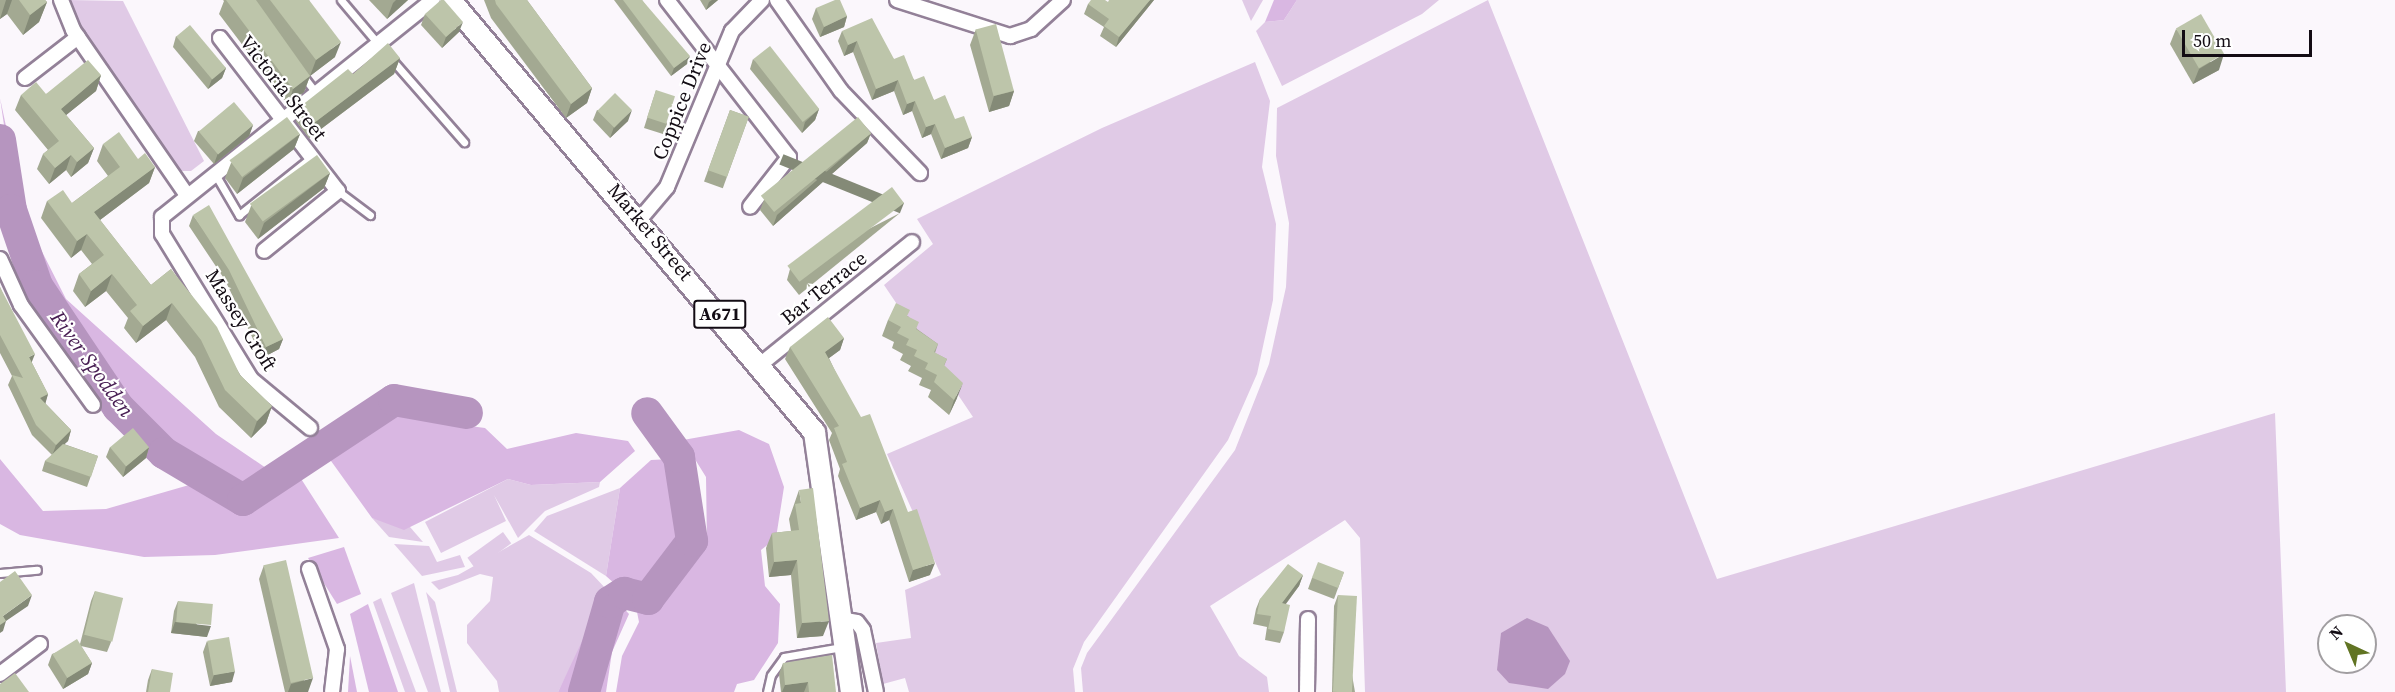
<!DOCTYPE html>
<html>
<head>
<meta charset="utf-8">
<style>
	body { margin:0 }
	#map { position:relative; width:2395px; height:692px; overflow:hidden; background:#fbf7fc; font-family:"Source Serif 4",serif }
	div>[style] { position:absolute }
	[style*='--x'] { left:calc(var(--x)*1px); top:calc(var(--y)*1px); width:calc(var(--w)*1px); rotate:calc(var(--a)*1deg) }
	.green>* { inset:0; background:#e0cae6; transform-origin:0 0 }
	.forest>* { inset:0; background:#d9b7e2 }
	.water>* { inset:0; background:#b695bf }
	.river>* { height:32px; margin:-16px; padding:0 16px; transform-origin:16px; border-radius:16px; background:#b695bf }
	.roads { filter:drop-shadow(2px 0 #938198) drop-shadow(-2px 0 #938198) drop-shadow(0 2px #938198) drop-shadow(0 -2px #938198) }
	.service>* { height:7px; margin:-3.5px; padding:0 3.5px; transform-origin:3.5px; border-radius:3.5px; background:#fff }
	.minor>* { height:14px; margin:-7px; padding:0 7px; transform-origin:7px; border-radius:7px; background:#fff }
	.primary>* { height:21px; margin:-10.5px; padding:0 10.5px; transform-origin:10.5px; border-radius:10.5px; background:#fff }
	.wall>* { inset:0; background:#a3a992; transform-origin:0 0 }
	.shaded-wall>* { inset:0; background:#848a77; transform-origin:0 0 }
	.building>* { inset:0; background:#bdc5aa; transform-origin:0 0 }
	span { translate:-50% -50%; white-space:nowrap; text-align:center; line-height:1.15; -webkit-text-stroke:4.5px #fff; paint-order:stroke }
	.shield-label span { padding:2px 4px; background:#fff; border:2px solid; border-radius:4px; -webkit-text-stroke-width:0 }
	.shield-label { font-size:18px; color:#130c14; font-weight:700 }
	.street-label { font-size:20px; color:#130c14 }
	.water-label { font-size:21px; color:#471d52; font-style:italic }
	.north { position:absolute; left:2317px; top:614px; width:60px; height:60px; box-sizing:border-box; background:#fff; border:2px solid #a19ea1; border-radius:50%; rotate:316deg; font-size:16px; font-weight:700; line-height:24px; text-align:center; color:#130c14 }
	.north::after { content:''; display:block; margin:auto; width:21px; height:27px; background:#617423; clip-path:polygon(50% 0,100% 100%,50% 72%,0 100%) }
	.scale { position:absolute; left:2182px; top:30px; width:130px; height:27px; box-sizing:border-box; border:3px solid #130c14; border-top:0; padding-left:8px; font-size:18px; line-height:21px; white-space:nowrap; color:#130c14; -webkit-text-stroke:4px #fff; paint-order:stroke }
</style>
</head>
<body>
<div id="map">
	<div class="green">
		<i style="clip-path:polygon(69px 0,123px 1px,204px 161px,191px 171px,180px 171px,91px 45px)"></i>
		<i style="clip-path:polygon(1242px 0,1263px 0,1251px 21px)"></i>
		<i style="clip-path:polygon(1297px 0,1439px 0,1422px 14px,1282px 86px,1256px 31px,1265px 22px,1284px 20px)"></i>
		<i style="clip-path:polygon(1488px 0,1717px 579px,2275px 413px,2286px 692px,1365px 692px,1360px 538px,1345px 520px,1210px 606px,1239px 656px,1267px 677px,1269px 692px,1083px 692px,1081px 668px,1087px 653px,1235px 450px,1269px 364px,1286px 287px,1289px 223px,1276px 156px,1277px 108px)"></i>
		<i style="clip-path:polygon(1255px 62px,1270px 101px,1262px 167px,1276px 224px,1273px 300px,1257px 374px,1228px 440px,1084px 642px,1073px 669px,1075px 692px,909px 692px,905px 678px,883px 684px,876px 643px,911px 638px,905px 590px,941px 575px,887px 454px,973px 417px,884px 285px,933px 244px,917px 219px,1102px 128px)"></i>
		<i style="clip-path:polygon(508px 479px,531px 485px,600px 482px,599px 487px,545px 511px,518px 538px,494px 495px,506px 521px,441px 553px,425px 522px)"></i>
		<i style="clip-path:polygon(620px 488px,606px 576px,534px 531px,547px 516px)"></i>
		<i style="clip-path:polygon(372px 518px,410px 527px,423px 542px,389px 537px)"></i>
		<i style="left:503px;top:532px;width:14px;height:44px;rotate:54deg"></i>
		<i style="clip-path:polygon(529px 535px,591px 573px,609px 592px,558px 692px,499px 692px,497px 681px,467px 643px,467px 625px,490px 601px,493px 577px,480px 574px,439px 590px,431px 582px,458px 575px)"></i>
		<i style="clip-path:polygon(394px 544px,429px 546px,437px 562px,460px 555px,465px 567px,422px 576px)"></i>
		<i style="clip-path:polygon(414px 583px,441px 692px,428px 692px,391px 593px)"></i>
		<i style="clip-path:polygon(426px 592px,435px 602px,457px 692px,450px 692px)"></i>
		<i style="clip-path:polygon(381px 598px,416px 692px,405px 692px,373px 602px)"></i>
	</div>
	<div class="forest">
		<i style="clip-path:polygon(1274px 0,1297px 0,1284px 20px,1265px 22px)"></i>
		<i style="clip-path:polygon(0 98px,26px 220px,66px 299px,216px 434px,266px 468px,289px 454px,291px 461px,240px 494px,170px 449px,123px 403px,42px 285px,17px 213px)"></i>
		<i style="clip-path:polygon(388px 415px,485px 428px,507px 449px,576px 433px,628px 441px,635px 451px,600px 482px,531px 485px,508px 479px,404px 530px,372px 518px,326px 454px)"></i>
		<i style="clip-path:polygon(739px 430px,769px 444px,784px 487px,776px 538px,761px 550px,765px 586px,780px 604px,778px 643px,754px 680px,737px 684px,734px 692px,616px 692px,622px 656px,639px 622px,636px 607px,652px 602px,707px 545px,706px 477px,683px 440px)"></i>
		<i style="clip-path:polygon(0 459px,43px 511px,106px 509px,196px 483px,240px 510px,298px 474px,339px 538px,215px 555px,144px 557px,20px 535px,0 524px)"></i>
		<i style="clip-path:polygon(671px 459px,679px 535px,647px 592px,616px 585px,606px 576px,620px 488px,651px 460px)"></i>
		<i style="clip-path:polygon(344px 547px,361px 594px,337px 604px,308px 558px)"></i>
		<i style="clip-path:polygon(601px 601px,577px 692px,558px 692px)"></i>
		<i style="clip-path:polygon(617px 601px,629px 614px,612px 652px,606px 692px,589px 692px)"></i>
		<i style="clip-path:polygon(368px 604px,398px 692px,369px 692px,350px 614px)"></i>
		<i style="clip-path:polygon(350px 656px,357px 692px,348px 692px)"></i>
	</div>
	<div class="water">
		<i style="clip-path:polygon(1527px 618px,1548px 627px,1570px 661px,1565px 674px,1548px 689px,1509px 683px,1497px 670px,1501px 633px)"></i>
	</div>
	<div class="river">
		<i style="--x:0;--y:140;--w:71;--a:81.1"></i>
		<i style="--x:11;--y:210;--w:80;--a:71.1"></i>
		<i style="--x:37;--y:286;--w:146;--a:56.2"></i>
		<i style="--x:118;--y:407;--w:65;--a:45"></i>
		<i style="--x:164;--y:453;--w:92;--a:30.7"></i>
		<i style="--x:243;--y:500;--w:181;--a:-33.5"></i>
		<i style="--x:394;--y:400;--w:74;--a:10.1"></i>
		<i style="--x:584;--y:692;--w:94;--a:-73.9"></i>
		<i style="--x:610;--y:602;--w:17;--a:-33"></i>
		<i style="--x:624;--y:593;--w:25;--a:14"></i>
		<i style="--x:648;--y:599;--w:73;--a:-52.8"></i>
		<i style="--x:692;--y:541;--w:85;--a:-98.8"></i>
		<i style="--x:679;--y:457;--w:54;--a:-126"></i>
	</div>
	<div class="roads">
		<div class="service">
			<i style="--x:341;--y:0;--w:60;--a:49.7"></i>
			<i style="--x:393;--y:61;--w:108;--a:48.8"></i>
			<i style="--x:302;--y:75;--w:24;--a:52"></i>
			<i style="--x:215;--y:174;--w:48;--a:59.7"></i>
			<i style="--x:239;--y:215;--w:93;--a:-38.5"></i>
			<i style="--x:338;--y:191;--w:40;--a:37"></i>
			<i style="--x:0;--y:573;--w:37;--a:-5"></i>
			<i style="--x:767;--y:692;--w:17;--a:-77"></i>
			<i style="--x:771;--y:675;--w:22;--a:-54"></i>
			<i style="--x:784;--y:657;--w:59;--a:-9.8"></i>
		</div>
		<div class="minor">
			<i style="--x:61;--y:0;--w:32;--a:68"></i>
			<i style="--x:73;--y:30;--w:201;--a:55.4"></i>
			<i style="--x:667;--y:0;--w:199;--a:52.2"></i>
			<i style="--x:789;--y:157;--w:63;--a:128"></i>
			<i style="--x:777;--y:0;--w:111;--a:54.9"></i>
			<i style="--x:841;--y:91;--w:114;--a:46.1"></i>
			<i style="--x:897;--y:0;--w:119;--a:17.7"></i>
			<i style="--x:1010;--y:36;--w:22;--a:-18"></i>
			<i style="--x:1031;--y:29;--w:43;--a:-42.2"></i>
			<i style="--x:220;--y:38;--w:193;--a:52.4"></i>
			<i style="--x:338;--y:191;--w:95;--a:141"></i>
			<i style="--x:25;--y:78;--w:67;--a:-37.7"></i>
			<i style="--x:640;--y:219;--w:42;--a:-49.8"></i>
			<i style="--x:667;--y:187;--w:169;--a:-67.4"></i>
			<i style="--x:732;--y:31;--w:43;--a:-45.9"></i>
			<i style="--x:0;--y:259;--w:51;--a:65.5"></i>
			<i style="--x:21;--y:305;--w:123;--a:54.2"></i>
			<i style="--x:761;--y:364;--w:194;--a:-38.9"></i>
			<i style="--x:310;--y:428;--w:77;--a:-140.3"></i>
			<i style="--x:251;--y:379;--w:170;--a:-121.5"></i>
			<i style="--x:162;--y:234;--w:17;--a:-90"></i>
			<i style="--x:162;--y:217;--w:347;--a:-38.7"></i>
			<i style="--x:309;--y:569;--w:85;--a:70.7"></i>
			<i style="--x:337;--y:649;--w:43;--a:96.6"></i>
			<i style="--x:840;--y:619;--w:17;--a:10"></i>
			<i style="--x:857;--y:622;--w:10;--a:53"></i>
			<i style="--x:863;--y:630;--w:63;--a:78.2"></i>
			<i style="--x:0;--y:674;--w:50;--a:-36.9"></i>
			<i style="--x:1307;--y:692;--w:73;--a:-89.2"></i>
		</div>
		<div class="primary">
			<i style="--x:450;--y:0;--w:565;--a:49.88"></i>
			<i style="--x:814;--y:432;--w:263;--a:81.9"></i>
		</div>
	</div>
	<div class="wall">
		<i style="clip-path:polygon(0 0,45px 0,47px 2px,39px 22px,23px 35px,7px 14px,0 19px)"></i>
		<i style="clip-path:polygon(223px 0,309px 0,335px 57px,310px 76px,298px 59px,310px 76px,304px 92px,288px 105px,219px 14px,224px 1px)"></i>
		<i style="clip-path:polygon(369px 0,408px 0,387px 19px)"></i>
		<i style="clip-path:polygon(484px 0,527px 0,592px 88px,587px 103px,566px 118px,491px 18px)"></i>
		<i style="clip-path:polygon(614px 0,642px 0,687px 64px,671px 76px)"></i>
		<i style="clip-path:polygon(700px 0,718px 0,706px 10px)"></i>
		<i style="clip-path:polygon(1154px 0,1116px 47px,1100px 36px,1104px 27px,1084px 14px,1088px 4px,1108px 2px)"></i>
		<i style="clip-path:polygon(816px 8px,847px 16px,844px 27px,820px 37px,812px 19px)"></i>
		<i style="clip-path:polygon(425px 14px,459px 32px,442px 48px,421px 25px)"></i>
		<i style="clip-path:polygon(976px 29px,1014px 91px,1009px 106px,989px 112px,970px 45px)"></i>
		<i style="clip-path:polygon(2176px 29px,2219px 70px,2193px 84px,2170px 44px)"></i>
		<i style="clip-path:polygon(842px 31px,894px 59px,934px 100px,972px 137px,968px 148px,941px 159px,931px 134px,922px 138px,912px 111px,903px 115px,894px 91px,872px 100px,853px 52px,844px 56px,838px 41px)"></i>
		<i style="clip-path:polygon(176px 36px,226px 68px,222px 78px,208px 89px,173px 47px)"></i>
		<i style="clip-path:polygon(400px 58px,394px 74px,309px 138px,296px 121px,301px 106px,353px 74px)"></i>
		<i style="clip-path:polygon(753px 59px,819px 109px,815px 120px,802px 133px,750px 69px)"></i>
		<i style="clip-path:polygon(101px 75px,96px 91px,66px 115px,94px 148px,88px 163px,71px 177px,66px 170px,49px 184px,37px 169px,43px 154px,48px 150px,15px 110px,21px 95px,46px 94px)"></i>
		<i style="clip-path:polygon(656px 90px,667px 124px,663px 134px,644px 128px)"></i>
		<i style="clip-path:polygon(597px 110px,628px 121px,610px 138px,593px 120px)"></i>
		<i style="left:730px;top:110px;width:20px;height:76px;rotate:20deg"></i>
		<i style="clip-path:polygon(253px 125px,249px 136px,214px 164px,194px 141px,198px 131px)"></i>
		<i style="clip-path:polygon(871px 133px,867px 143px,773px 226px,760px 210px,764px 200px)"></i>
		<i style="clip-path:polygon(300px 134px,294px 149px,237px 194px,225px 178px,231px 163px)"></i>
		<i style="clip-path:polygon(103px 144px,155px 167px,149px 183px,100px 220px,151px 285px,171px 269px,240px 375px,272px 406px,266px 423px,251px 438px,219px 407px,195px 357px,166px 320px,136px 343px,124px 328px,128px 318px,106px 291px,85px 307px,73px 291px,79px 274px,92px 264px,81px 250px,71px 258px,41px 218px,47px 201px,72px 203px,108px 176px,97px 161px)"></i>
		<i style="clip-path:polygon(330px 173px,324px 188px,258px 239px,245px 222px,251px 206px)"></i>
		<i style="clip-path:polygon(900px 213px,799px 295px,787px 280px,790px 269px)"></i>
		<i style="clip-path:polygon(193px 215px,283px 339px,279px 349px,262px 358px,225px 280px,189px 226px)"></i>
		<i style="clip-path:polygon(0 287px,32px 363px,48px 394px,45px 403px,71px 430px,68px 441px,64px 444px,98px 456px,87px 487px,42px 471px,45px 461px,52px 455px,32px 435px,8px 385px,12px 376px,0 353px)"></i>
		<i style="clip-path:polygon(908px 316px,917px 329px,938px 344px,935px 353px,947px 359px,944px 366px,957px 398px,949px 415px,928px 397px,931px 390px,919px 385px,922px 378px,908px 371px,911px 366px,900px 360px,903px 354px,892px 348px,894px 342px,882px 336px,888px 320px)"></i>
		<i style="clip-path:polygon(844px 338px,840px 350px,829px 358px,930px 575px,909px 582px,889px 520px,881px 524px,876px 512px,856px 520px,838px 476px,840px 469px,829px 440px,832px 433px,785px 359px,790px 347px)"></i>
		<i style="clip-path:polygon(110px 447px,149px 447px,146px 458px,123px 477px,106px 457px)"></i>
		<i style="clip-path:polygon(799px 490px,823px 636px,797px 638px,791px 575px,769px 577px,766px 548px,772px 533px,791px 531px,789px 519px)"></i>
		<i style="clip-path:polygon(264px 565px,308px 692px,285px 692px,259px 579px)"></i>
		<i style="clip-path:polygon(1344px 572px,1334px 599px,1308px 589px,1312px 578px)"></i>
		<i style="clip-path:polygon(1303px 575px,1299px 586px,1286px 604px,1284px 632px,1280px 643px,1265px 640px,1267px 627px,1253px 624px,1256px 609px,1260px 599px)"></i>
		<i style="clip-path:polygon(95px 591px,111px 642px,107px 652px,81px 646px,92px 663px,88px 674px,63px 689px,48px 665px,52px 654px,80px 644px,91px 601px)"></i>
		<i style="clip-path:polygon(1338px 595px,1355px 692px,1332px 692px,1334px 606px)"></i>
		<i style="clip-path:polygon(178px 601px,207px 637px,171px 633px,174px 611px)"></i>
		<i style="clip-path:polygon(207px 641px,232px 682px,210px 686px,203px 652px)"></i>
		<i style="clip-path:polygon(783px 663px,836px 692px,781px 692px,779px 674px)"></i>
		<i style="clip-path:polygon(152px 669px,170px 692px,146px 692px,148px 680px)"></i>
	</div>
	<div class="shaded-wall">
		<i style="clip-path:polygon(6px 0,12px 0,7px 14px,0 19px)"></i>
		<i style="clip-path:polygon(396px 0,408px 0,387px 19px,393px 3px)"></i>
		<i style="clip-path:polygon(712px 0,718px 0,706px 10px,709px 2px)"></i>
		<i style="clip-path:polygon(1150px 0,1154px 0,1116px 47px,1119px 37px)"></i>
		<i style="clip-path:polygon(47px 2px,39px 22px,23px 35px,30px 15px)"></i>
		<i style="clip-path:polygon(847px 16px,844px 27px,820px 37px,824px 27px)"></i>
		<i style="clip-path:polygon(463px 22px,459px 32px,442px 48px,446px 37px)"></i>
		<i style="clip-path:polygon(857px 41px,853px 52px,844px 56px,848px 45px)"></i>
		<i style="clip-path:polygon(341px 42px,335px 57px,310px 76px,316px 60px)"></i>
		<i style="clip-path:polygon(2224px 54px,2219px 70px,2193px 84px,2199px 69px)"></i>
		<i style="clip-path:polygon(690px 56px,687px 64px,671px 76px,674px 68px)"></i>
		<i style="clip-path:polygon(400px 58px,394px 74px,309px 138px,314px 123px)"></i>
		<i style="clip-path:polygon(226px 68px,222px 78px,208px 89px,212px 79px)"></i>
		<i style="clip-path:polygon(101px 75px,96px 91px,55px 124px,61px 109px)"></i>
		<i style="clip-path:polygon(310px 76px,304px 92px,288px 105px,293px 89px)"></i>
		<i style="clip-path:polygon(898px 80px,894px 91px,872px 100px,876px 89px)"></i>
		<i style="clip-path:polygon(592px 88px,587px 103px,566px 118px,571px 104px)"></i>
		<i style="clip-path:polygon(1014px 91px,1009px 106px,989px 112px,994px 96px)"></i>
		<i style="clip-path:polygon(915px 101px,912px 111px,903px 115px,907px 104px)"></i>
		<i style="clip-path:polygon(819px 109px,815px 120px,802px 133px,805px 122px)"></i>
		<i style="clip-path:polygon(632px 110px,628px 121px,610px 138px,614px 127px)"></i>
		<i style="clip-path:polygon(935px 124px,931px 134px,922px 138px,926px 127px)"></i>
		<i style="clip-path:polygon(253px 125px,249px 136px,214px 164px,218px 153px)"></i>
		<i style="clip-path:polygon(871px 133px,867px 143px,773px 226px,777px 215px)"></i>
		<i style="clip-path:polygon(300px 134px,294px 149px,237px 194px,243px 178px)"></i>
		<i style="clip-path:polygon(972px 137px,968px 148px,941px 159px,945px 148px)"></i>
		<i style="clip-path:polygon(94px 148px,88px 163px,71px 177px,77px 162px)"></i>
		<i style="clip-path:polygon(71px 155px,66px 170px,49px 184px,55px 168px)"></i>
		<i style="clip-path:polygon(155px 167px,149px 183px,88px 229px,94px 212px)"></i>
		<i style="clip-path:polygon(330px 173px,324px 188px,258px 239px,264px 223px)"></i>
		<i style="left:904px;top:203px;width:11px;height:130px;rotate:112deg"></i>
		<i style="clip-path:polygon(87px 234px,81px 250px,71px 258px,77px 241px)"></i>
		<i style="clip-path:polygon(112px 274px,106px 291px,85px 307px,91px 291px)"></i>
		<i style="clip-path:polygon(172px 303px,166px 320px,136px 343px,143px 326px)"></i>
		<i style="clip-path:polygon(844px 338px,840px 350px,821px 364px,825px 352px)"></i>
		<i style="clip-path:polygon(283px 339px,279px 349px,262px 358px,266px 347px)"></i>
		<i style="clip-path:polygon(35px 354px,31px 364px,29px 357px)"></i>
		<i style="clip-path:polygon(963px 383px,957px 398px,949px 415px,954px 400px)"></i>
		<i style="clip-path:polygon(48px 394px,45px 405px,40px 398px)"></i>
		<i style="clip-path:polygon(272px 406px,266px 423px,251px 438px,257px 421px)"></i>
		<i style="clip-path:polygon(71px 430px,68px 441px,52px 456px,56px 445px)"></i>
		<i style="clip-path:polygon(149px 447px,146px 458px,123px 477px,126px 466px)"></i>
		<i style="clip-path:polygon(880px 500px,876px 512px,856px 520px,860px 508px)"></i>
		<i style="clip-path:polygon(893px 509px,889px 520px,881px 524px,885px 512px)"></i>
		<i style="clip-path:polygon(797px 560px,791px 575px,769px 577px,774px 562px)"></i>
		<i style="clip-path:polygon(935px 563px,930px 575px,909px 582px,913px 570px)"></i>
		<i style="clip-path:polygon(1303px 575px,1299px 586px,1278px 614px,1282px 603px)"></i>
		<i style="clip-path:polygon(32px 595px,28px 606px,6px 621px,3px 631px,0 633px,0 624px,3px 616px)"></i>
		<i style="clip-path:polygon(829px 621px,823px 636px,797px 638px,802px 623px)"></i>
		<i style="clip-path:polygon(175px 622px,211px 626px,207px 637px,171px 633px)"></i>
		<i style="clip-path:polygon(92px 663px,88px 674px,63px 689px,67px 678px)"></i>
		<i style="clip-path:polygon(235px 671px,232px 682px,210px 686px,214px 675px)"></i>
		<i style="clip-path:polygon(313px 678px,308px 692px,288px 692px,291px 684px)"></i>
		<i style="clip-path:polygon(808px 682px,804px 692px,782px 692px,785px 685px)"></i>
	</div>
	<div class="building">
		<i style="clip-path:polygon(19px 0,45px 0,47px 2px,30px 15px)"></i>
		<i style="clip-path:polygon(226px 0,256px 0,310px 76px,293px 89px)"></i>
		<i style="clip-path:polygon(270px 0,309px 0,341px 42px,316px 60px)"></i>
		<i style="clip-path:polygon(441px 0,444px 0,463px 22px,446px 37px,425px 14px)"></i>
		<i style="clip-path:polygon(495px 0,527px 0,592px 88px,571px 104px,496px 4px)"></i>
		<i style="clip-path:polygon(623px 0,642px 0,690px 56px,674px 68px)"></i>
		<i style="clip-path:polygon(835px 0,840px 0,847px 16px,824px 27px,816px 8px)"></i>
		<i style="clip-path:polygon(1091px 0,1105px 0,1108px 2px,1109px 0,1150px 0,1119px 37px,1104px 26px,1109px 19px,1088px 4px)"></i>
		<i style="left:2201px;top:14px;width:46px;height:29px;rotate:60deg"></i>
		<i style="clip-path:polygon(872px 18px,894px 59px,904px 55px,914px 80px,924px 76px,934px 100px,945px 95px,955px 119px,964px 116px,972px 137px,945px 148px,935px 124px,926px 127px,915px 101px,907px 104px,898px 80px,876px 89px,857px 41px,848px 45px,842px 31px)"></i>
		<i style="left:996px;top:24px;width:69px;height:21px;rotate:75deg"></i>
		<i style="left:190px;top:25px;width:56px;height:18px;rotate:50deg"></i>
		<i style="clip-path:polygon(388px 43px,400px 58px,314px 123px,301px 106px,348px 69px,353px 74px)"></i>
		<i style="left:770px;top:46px;width:80px;height:21px;rotate:52deg"></i>
		<i style="clip-path:polygon(88px 60px,101px 75px,61px 109px,94px 148px,77px 162px,71px 155px,55px 168px,43px 154px,59px 141px,21px 95px,36px 82px,46px 94px)"></i>
		<i style="left:656px;top:90px;width:20px;height:29px;rotate:18deg"></i>
		<i style="left:615px;top:93px;width:24px;height:25px;rotate:45deg"></i>
		<i style="left:234px;top:102px;width:30px;height:46px;rotate:50deg"></i>
		<i style="left:730px;top:110px;width:20px;height:64px;rotate:20deg"></i>
		<i style="left:287px;top:117px;width:21px;height:72px;rotate:53deg"></i>
		<i style="left:858px;top:117px;width:21px;height:125px;rotate:51deg"></i>
		<i style="clip-path:polygon(119px 132px,138px 159px,145px 153px,155px 167px,94px 212px,151px 285px,171px 269px,217px 327px,240px 375px,272px 406px,257px 421px,225px 390px,201px 340px,172px 303px,143px 326px,130px 311px,137px 305px,112px 274px,91px 291px,79px 274px,104px 255px,87px 234px,77px 241px,47px 201px,63px 190px,72px 203px,120px 167px,103px 144px)"></i>
		<i style="left:317px;top:155px;width:22px;height:83px;rotate:54deg"></i>
		<i style="left:892px;top:187px;width:20px;height:131px;rotate:53deg"></i>
		<i style="clip-path:polygon(209px 205px,283px 339px,266px 347px,229px 270px,193px 215px)"></i>
		<i style="clip-path:polygon(0 287px,35px 354px,29px 357px,48px 394px,40px 398px,71px 430px,56px 445px,36px 425px,12px 375px,23px 378px,0 335px)"></i>
		<i style="clip-path:polygon(896px 303px,910px 310px,907px 316px,919px 322px,916px 329px,938px 344px,934px 352px,947px 359px,944px 365px,963px 383px,954px 400px,934px 382px,937px 375px,925px 369px,928px 363px,914px 356px,917px 350px,906px 345px,909px 339px,897px 333px,901px 327px,888px 320px)"></i>
		<i style="clip-path:polygon(828px 317px,844px 338px,825px 352px,861px 417px,870px 414px,908px 512px,917px 509px,935px 563px,913px 570px,893px 509px,885px 512px,880px 500px,860px 508px,842px 464px,847px 462px,834px 428px,839px 426px,790px 347px)"></i>
		<i style="left:133px;top:428px;width:25px;height:30px;rotate:50deg"></i>
		<i style="clip-path:polygon(63px 444px,98px 456px,91px 477px,45px 461px)"></i>
		<i style="clip-path:polygon(813px 488px,829px 621px,802px 623px,797px 560px,774px 562px,772px 533px,799px 530px,795px 504px,801px 503px,799px 490px)"></i>
		<i style="left:286px;top:560px;width:121px;height:23px;rotate:77deg"></i>
		<i style="left:1318px;top:562px;width:28px;height:17px;rotate:21deg"></i>
		<i style="clip-path:polygon(1288px 564px,1303px 575px,1282px 603px,1290px 605px,1284px 632px,1268px 629px,1271px 616px,1257px 614px,1260px 599px)"></i>
		<i style="clip-path:polygon(15px 571px,32px 595px,3px 616px,6px 621px,0 625px,0 582px)"></i>
		<i style="left:95px;top:591px;width:29px;height:45px;rotate:14deg"></i>
		<i style="left:1338px;top:595px;width:19px;height:97px;rotate:3deg"></i>
		<i style="left:178px;top:601px;width:35px;height:21px;rotate:5deg"></i>
		<i style="left:229px;top:637px;width:35px;height:22px;rotate:80deg"></i>
		<i style="left:77px;top:639px;width:28px;height:29px;rotate:58deg"></i>
		<i style="clip-path:polygon(832px 655px,836px 692px,809px 692px,808px 682px,785px 685px,783px 663px)"></i>
		<i style="clip-path:polygon(152px 669px,173px 673px,170px 692px,148px 692px)"></i>
		<i style="clip-path:polygon(15px 673px,29px 692px,0 692px,0 684px)"></i>
	</div>
	<div class="shield-label">
		<span style="left:720px;top:314px">A671</span>
	</div>
	<div class="street-label">
		<span style="left:283px;top:88px;rotate:52deg">Victoria Street</span>
		<span style="left:682px;top:101px;rotate:-68deg">Coppice Drive</span>
		<span style="left:650px;top:232px;rotate:50deg">Market Street</span>
		<span style="left:824px;top:288px;rotate:-39deg">Bar Terrace</span>
		<span style="left:241px;top:320px;rotate:58deg">Massey Croft</span>
	</div>
	<div class="water-label">
		<span style="left:92px;top:364px;rotate:54deg">River Spodden</span>
	</div>
	<div class="north">N</div>
	<div class="scale">50 m</div>
</div>
</body>
</html>
